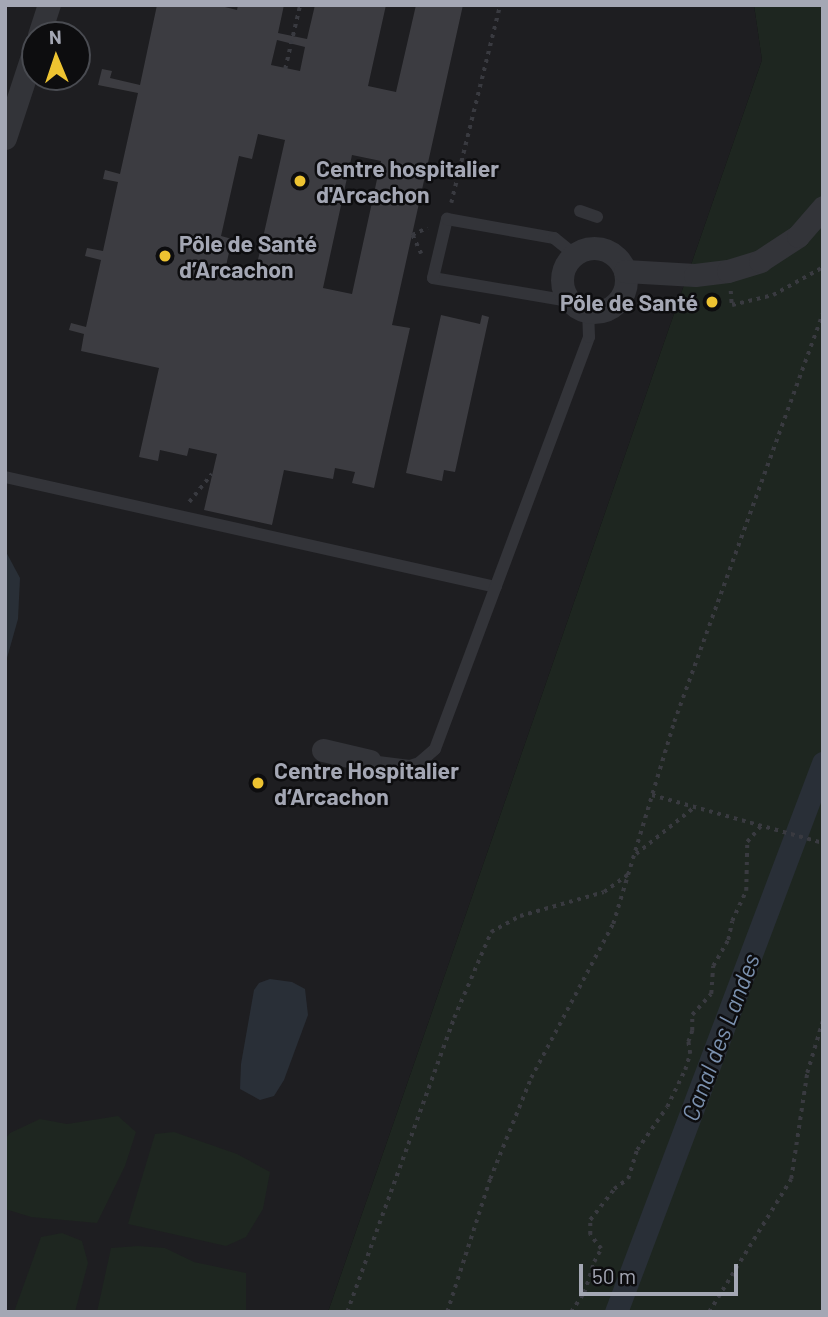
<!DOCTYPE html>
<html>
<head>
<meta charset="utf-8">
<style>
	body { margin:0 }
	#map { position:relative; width:828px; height:1317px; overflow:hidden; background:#121214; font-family:Barlow,sans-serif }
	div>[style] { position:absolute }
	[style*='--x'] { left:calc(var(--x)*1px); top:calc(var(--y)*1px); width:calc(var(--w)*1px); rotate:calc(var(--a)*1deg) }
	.built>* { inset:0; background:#1e1e21 }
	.green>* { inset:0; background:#1e2620 }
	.water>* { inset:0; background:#292f37 }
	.canal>* { height:23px; margin:-11.5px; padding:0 11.5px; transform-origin:11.5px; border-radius:11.5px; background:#292f37 }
	.building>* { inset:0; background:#3c3c41 }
	.path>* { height:3.5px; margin-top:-1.75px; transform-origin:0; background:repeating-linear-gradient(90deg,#393a40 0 3.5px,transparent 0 8.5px) }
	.service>* { height:12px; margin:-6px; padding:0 6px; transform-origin:6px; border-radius:6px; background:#333439 }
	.minor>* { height:23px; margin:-11.5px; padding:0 11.5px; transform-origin:11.5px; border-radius:11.5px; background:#333439 }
	.minor>.ring { margin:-11.5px; padding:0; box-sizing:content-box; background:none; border:23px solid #333439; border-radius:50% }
	.dots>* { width:19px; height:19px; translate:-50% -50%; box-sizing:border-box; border:4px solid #0d0d0f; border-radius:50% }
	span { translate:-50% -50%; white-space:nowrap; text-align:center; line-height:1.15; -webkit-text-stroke:5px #0d0d0f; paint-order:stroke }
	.poi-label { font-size:23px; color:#a4a7b4; font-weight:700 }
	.left { translate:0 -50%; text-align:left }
	.right { translate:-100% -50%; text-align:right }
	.water-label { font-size:24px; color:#7b91af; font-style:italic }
	.frame { position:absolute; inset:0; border:7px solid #a4a7b4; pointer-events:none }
	.north { position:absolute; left:21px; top:21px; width:70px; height:70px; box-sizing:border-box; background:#0d0d0f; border:2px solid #494b51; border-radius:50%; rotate:358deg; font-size:19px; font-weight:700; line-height:28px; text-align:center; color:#a4a7b4 }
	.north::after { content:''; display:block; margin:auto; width:24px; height:32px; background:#edc331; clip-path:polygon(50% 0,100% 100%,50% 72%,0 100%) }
	.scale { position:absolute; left:579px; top:1264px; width:159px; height:32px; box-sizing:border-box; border:4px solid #a4a7b4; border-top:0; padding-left:9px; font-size:21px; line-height:24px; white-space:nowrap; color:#a4a7b4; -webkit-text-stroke:5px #0d0d0f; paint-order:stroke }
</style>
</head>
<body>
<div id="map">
	<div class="built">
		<i style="clip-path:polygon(evenodd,5px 5px,754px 5px,762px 60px,328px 1312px,5px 1312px,5px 5px,35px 35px,77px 35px,77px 77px,35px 77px,35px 35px)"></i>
	</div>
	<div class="green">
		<i style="clip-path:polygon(754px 5px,823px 5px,823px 1312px,328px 1312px,762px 60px)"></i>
		<i style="clip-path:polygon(118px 1116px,136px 1132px,125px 1166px,97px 1223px,31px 1217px,5px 1209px,5px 1139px,10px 1133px,40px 1119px,67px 1124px)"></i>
		<i style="clip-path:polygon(174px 1132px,237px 1154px,270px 1172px,263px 1209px,246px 1237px,226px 1246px,128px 1224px,155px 1134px)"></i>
		<i style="clip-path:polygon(62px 1233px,82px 1241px,88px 1263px,75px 1312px,14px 1312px,41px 1237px)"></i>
		<i style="clip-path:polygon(138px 1246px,165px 1248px,194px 1262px,246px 1273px,246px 1312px,97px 1312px,111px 1248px)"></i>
	</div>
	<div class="water">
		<i style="clip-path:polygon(5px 550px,20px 578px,18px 619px,5px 665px)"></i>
		<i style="clip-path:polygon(270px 979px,292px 982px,305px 989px,308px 1015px,284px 1080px,274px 1096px,260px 1100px,240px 1089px,241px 1064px,254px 990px,259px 983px)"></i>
	</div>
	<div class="canal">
		<i style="--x:616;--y:1312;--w:587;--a:-69.34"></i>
	</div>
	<div class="building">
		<i style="clip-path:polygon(evenodd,157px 5px,217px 5px,237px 10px,238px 5px,284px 5px,278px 33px,307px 39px,315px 5px,386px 5px,368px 86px,396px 92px,416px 5px,463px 5px,392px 325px,410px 328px,374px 488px,352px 483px,355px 472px,335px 468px,333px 479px,284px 470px,272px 525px,204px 510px,217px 454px,189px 448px,187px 456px,160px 450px,158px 461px,139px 457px,159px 368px,81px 351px,84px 334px,69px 330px,71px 323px,86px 327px,101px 260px,85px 256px,87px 248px,103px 251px,118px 182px,103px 179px,105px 170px,120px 174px,138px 93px,98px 85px,102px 69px,112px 71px,110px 78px,140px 85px,157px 5px,277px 40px,305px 47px,300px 71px,271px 65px,277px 40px,157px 5px,258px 134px,285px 140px,255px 273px,226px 266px,232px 239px,221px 236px,239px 156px,252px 159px,258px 134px,157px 5px,352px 155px,381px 161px,352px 294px,323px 288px,352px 155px)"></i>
		<i style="clip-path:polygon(441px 315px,480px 324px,482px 315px,489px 317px,455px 472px,444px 470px,442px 481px,406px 473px)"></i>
	</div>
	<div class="path">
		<i style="--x:285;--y:69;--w:66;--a:-76.8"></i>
		<i style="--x:451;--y:203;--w:204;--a:-76.1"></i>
		<i style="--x:421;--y:254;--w:21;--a:-115"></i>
		<i style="--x:412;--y:235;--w:17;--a:-25"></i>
		<i style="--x:731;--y:291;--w:14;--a:86"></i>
		<i style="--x:732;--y:305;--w:42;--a:-13.7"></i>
		<i style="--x:773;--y:295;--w:57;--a:-29.2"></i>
		<i style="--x:189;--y:502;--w:36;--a:-51"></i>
		<i style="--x:652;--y:795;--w:178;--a:15.7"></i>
		<i style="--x:636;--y:854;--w:72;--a:-38.8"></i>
		<i style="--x:347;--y:1312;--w:313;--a:-70"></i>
		<i style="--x:454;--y:1018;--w:94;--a:-66.7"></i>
		<i style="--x:491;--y:932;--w:33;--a:-29"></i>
		<i style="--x:520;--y:916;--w:87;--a:-15.9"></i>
		<i style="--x:604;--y:892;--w:31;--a:-36"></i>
		<i style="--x:447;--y:1312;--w:140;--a:-72.1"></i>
		<i style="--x:490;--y:1179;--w:109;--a:-67.9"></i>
		<i style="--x:531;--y:1078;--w:174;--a:-62"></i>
		<i style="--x:613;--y:924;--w:211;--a:-73.2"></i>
		<i style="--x:674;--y:722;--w:435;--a:-70"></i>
		<i style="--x:571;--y:1312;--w:23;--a:-56"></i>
		<i style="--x:584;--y:1293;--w:33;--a:-72"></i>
		<i style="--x:594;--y:1262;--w:15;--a:-62"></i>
		<i style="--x:601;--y:1249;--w:18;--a:-128"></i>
		<i style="--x:590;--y:1235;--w:15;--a:-90"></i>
		<i style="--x:590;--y:1220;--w:39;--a:-52"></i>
		<i style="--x:614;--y:1189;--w:17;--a:-36"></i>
		<i style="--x:628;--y:1179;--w:30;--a:-73"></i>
		<i style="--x:637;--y:1150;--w:52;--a:-55.1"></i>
		<i style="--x:667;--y:1107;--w:41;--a:-64.1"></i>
		<i style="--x:685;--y:1070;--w:17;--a:-73"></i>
		<i style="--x:690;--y:1054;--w:12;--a:-99"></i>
		<i style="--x:688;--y:1042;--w:12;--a:-70"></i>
		<i style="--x:692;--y:1031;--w:16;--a:-90"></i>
		<i style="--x:692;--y:1015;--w:28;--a:-48"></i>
		<i style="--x:711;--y:994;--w:28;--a:-86"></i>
		<i style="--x:713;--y:966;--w:30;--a:-60"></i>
		<i style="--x:728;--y:940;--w:19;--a:-78"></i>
		<i style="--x:732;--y:921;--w:33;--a:-65"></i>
		<i style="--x:746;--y:891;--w:49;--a:-88.8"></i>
		<i style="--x:747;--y:842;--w:23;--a:-49"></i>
		<i style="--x:709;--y:1312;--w:156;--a:-58.3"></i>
		<i style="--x:791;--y:1179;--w:107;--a:-81.4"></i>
		<i style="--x:807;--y:1073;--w:55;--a:-73.2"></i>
	</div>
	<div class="service">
		<i style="--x:580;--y:211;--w:18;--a:19"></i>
		<i style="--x:569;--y:301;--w:138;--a:-170.4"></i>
		<i style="--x:433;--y:278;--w:61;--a:-76.7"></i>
		<i style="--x:447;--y:219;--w:109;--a:10.1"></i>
		<i style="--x:554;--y:238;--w:27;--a:39"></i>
		<i style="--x:5;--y:477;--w:503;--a:12.63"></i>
		<i style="--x:370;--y:761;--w:40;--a:7.1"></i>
		<i style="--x:410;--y:766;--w:9;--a:-18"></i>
		<i style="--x:419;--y:763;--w:21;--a:-41"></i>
		<i style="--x:435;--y:749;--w:440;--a:-69.5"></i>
		<i style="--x:589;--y:337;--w:25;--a:-92"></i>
	</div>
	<div class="minor">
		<i style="--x:39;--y:35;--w:32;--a:-72"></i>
		<i style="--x:5;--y:138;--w:96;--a:-71.8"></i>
		<i class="ring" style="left:562px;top:248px;width:41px;height:41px"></i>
		<i style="--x:625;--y:271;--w:70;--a:3.3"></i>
		<i style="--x:695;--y:275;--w:33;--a:-7"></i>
		<i style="--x:728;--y:271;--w:34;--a:-17"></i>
		<i style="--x:760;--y:261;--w:45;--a:-33.3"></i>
		<i style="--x:798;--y:236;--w:38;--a:-49"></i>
		<i style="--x:323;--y:750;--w:48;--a:13.2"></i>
	</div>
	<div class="dots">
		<i style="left:300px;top:181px;background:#edc331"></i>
		<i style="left:165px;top:256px;background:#edc331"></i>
		<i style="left:712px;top:302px;background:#edc331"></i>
		<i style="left:258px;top:783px;background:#edc331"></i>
	</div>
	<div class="poi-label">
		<span class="left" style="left:316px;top:181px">Centre hospitalier<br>d'Arcachon</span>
		<span class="left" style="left:179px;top:256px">Pôle de Santé<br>d’Arcachon</span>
		<span class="right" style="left:698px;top:302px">Pôle de Santé</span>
		<span class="left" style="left:274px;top:783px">Centre Hospitalier<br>d‘Arcachon</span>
	</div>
	<div class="water-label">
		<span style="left:720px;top:1037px;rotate:-69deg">Canal des Landes</span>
	</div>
	<div class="frame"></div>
	<div class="north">N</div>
	<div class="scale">50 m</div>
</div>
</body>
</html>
